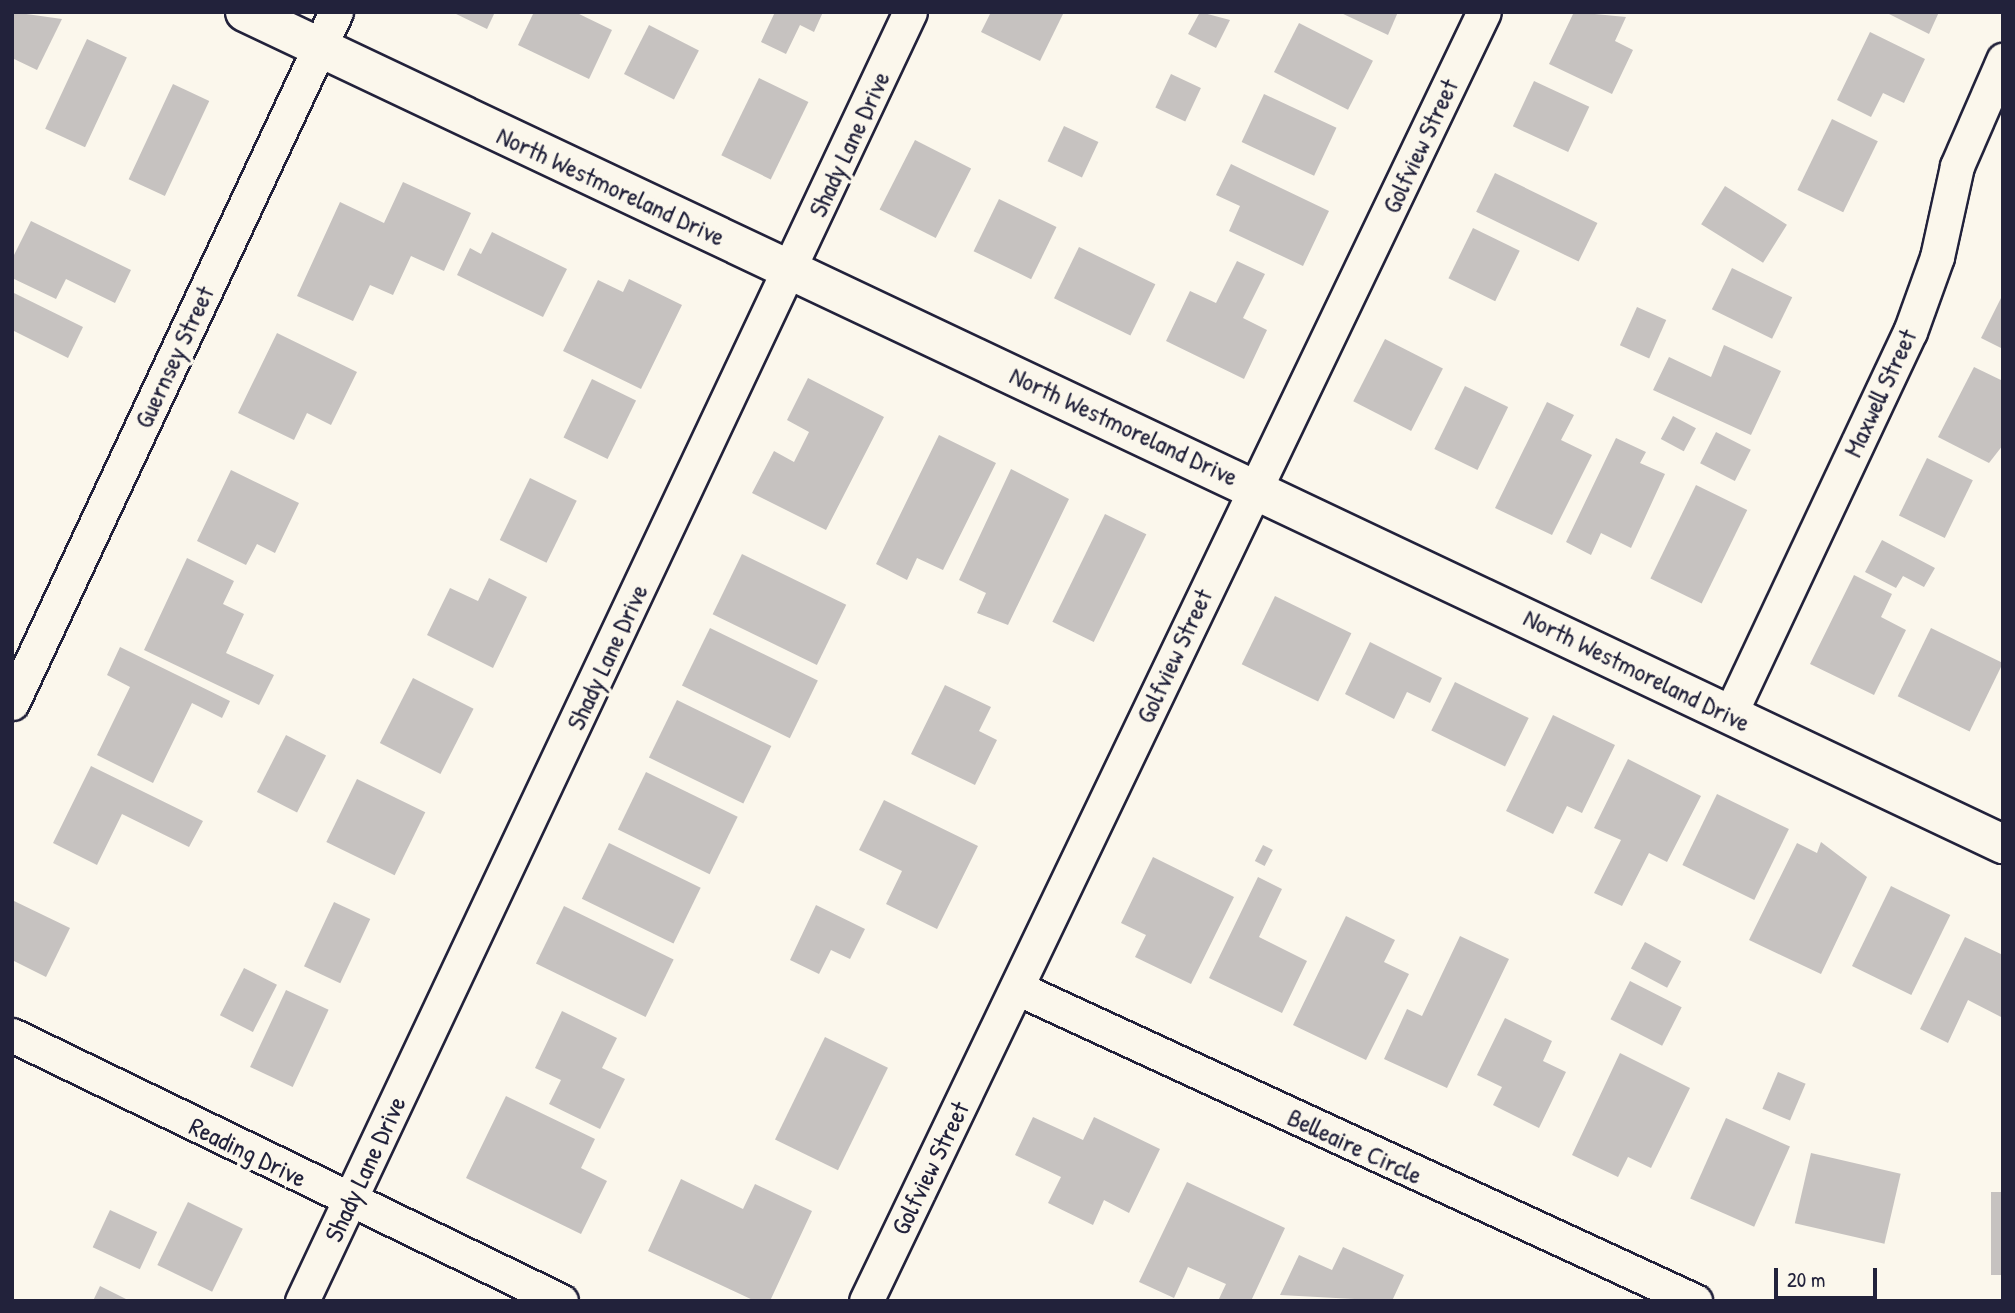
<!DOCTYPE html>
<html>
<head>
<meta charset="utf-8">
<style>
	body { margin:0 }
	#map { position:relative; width:2015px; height:1313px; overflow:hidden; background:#fbf7ec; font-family:"Patrick Hand",sans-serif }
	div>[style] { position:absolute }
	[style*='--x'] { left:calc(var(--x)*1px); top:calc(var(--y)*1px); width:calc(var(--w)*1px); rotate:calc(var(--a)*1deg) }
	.building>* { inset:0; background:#c6c2c0; transform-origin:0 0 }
	.roads { filter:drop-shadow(2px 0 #22223b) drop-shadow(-2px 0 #22223b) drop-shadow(0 2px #22223b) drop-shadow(0 -2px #22223b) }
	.street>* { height:33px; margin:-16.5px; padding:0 16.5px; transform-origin:16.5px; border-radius:16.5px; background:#fbf7ec }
	.secondary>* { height:38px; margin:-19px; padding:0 19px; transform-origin:19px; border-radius:19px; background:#fbf7ec }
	span { translate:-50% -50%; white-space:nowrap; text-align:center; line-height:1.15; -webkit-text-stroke:7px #fbf7ec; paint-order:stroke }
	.street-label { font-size:26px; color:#22223b }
	.frame { position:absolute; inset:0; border:14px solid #22223b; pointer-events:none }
	.scale { position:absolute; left:1774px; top:1268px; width:103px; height:32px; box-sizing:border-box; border:4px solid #22223b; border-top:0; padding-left:9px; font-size:21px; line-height:24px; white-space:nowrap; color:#22223b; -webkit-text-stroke:5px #fbf7ec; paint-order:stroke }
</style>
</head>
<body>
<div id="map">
	<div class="building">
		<i style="clip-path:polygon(12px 12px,62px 19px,37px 70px,12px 58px)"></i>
		<i style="clip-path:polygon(452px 12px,495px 12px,487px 29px)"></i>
		<i style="clip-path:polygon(534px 12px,575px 12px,612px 30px,589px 79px,518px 45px)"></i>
		<i style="clip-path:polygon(775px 12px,823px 12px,814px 32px,800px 25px,786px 54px,761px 42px)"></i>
		<i style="clip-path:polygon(991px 12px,1064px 12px,1040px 61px,981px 32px)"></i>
		<i style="clip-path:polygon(1200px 12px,1230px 20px,1216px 48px,1188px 34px)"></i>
		<i style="clip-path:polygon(1339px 12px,1398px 12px,1388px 35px)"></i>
		<i style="clip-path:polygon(1574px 12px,1626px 17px,1615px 41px,1633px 50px,1612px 94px,1549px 64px)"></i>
		<i style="clip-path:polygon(1885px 12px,1939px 12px,1929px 34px)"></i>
		<i style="left:1299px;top:23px;width:83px;height:55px;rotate:27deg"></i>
		<i style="left:649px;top:25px;width:56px;height:55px;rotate:27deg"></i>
		<i style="clip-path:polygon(1870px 32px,1925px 59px,1904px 103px,1883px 93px,1871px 117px,1837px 100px)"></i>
		<i style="left:87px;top:39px;width:44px;height:99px;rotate:25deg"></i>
		<i style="left:1171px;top:74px;width:33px;height:37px;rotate:25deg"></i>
		<i style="left:759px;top:78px;width:55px;height:86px;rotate:26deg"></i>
		<i style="left:1534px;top:81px;width:61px;height:50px;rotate:25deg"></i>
		<i style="left:173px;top:84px;width:40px;height:105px;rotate:25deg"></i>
		<i style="left:1264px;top:94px;width:80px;height:53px;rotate:25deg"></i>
		<i style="left:1832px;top:119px;width:51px;height:79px;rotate:26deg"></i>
		<i style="left:1064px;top:126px;width:38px;height:39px;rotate:25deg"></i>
		<i style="left:915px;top:140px;width:63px;height:78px;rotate:27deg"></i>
		<i style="clip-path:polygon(1231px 164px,1329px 211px,1303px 266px,1229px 231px,1240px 206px,1216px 195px)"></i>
		<i style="left:1495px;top:173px;width:114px;height:43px;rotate:26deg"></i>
		<i style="clip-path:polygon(403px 182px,471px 213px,444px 271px,411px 256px,393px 295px,370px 285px,353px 321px,297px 296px,340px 202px,384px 223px)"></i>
		<i style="left:1725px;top:186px;width:73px;height:45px;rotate:32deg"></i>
		<i style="left:999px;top:199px;width:64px;height:58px;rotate:26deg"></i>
		<i style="clip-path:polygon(31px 221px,131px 270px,115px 303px,66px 279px,56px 299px,12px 278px,12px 259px)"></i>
		<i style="left:1473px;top:228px;width:52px;height:56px;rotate:26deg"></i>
		<i style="clip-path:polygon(492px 232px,567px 269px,543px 317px,457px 275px,470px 248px,481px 254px)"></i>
		<i style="left:1079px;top:247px;width:85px;height:57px;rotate:26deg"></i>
		<i style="clip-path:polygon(1237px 261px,1265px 274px,1243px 318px,1267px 330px,1244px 379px,1166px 341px,1190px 291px,1216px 303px)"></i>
		<i style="left:1732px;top:268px;width:67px;height:46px;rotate:26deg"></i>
		<i style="clip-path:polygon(629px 279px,682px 305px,641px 389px,563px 351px,598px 280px,623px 292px)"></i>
		<i style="clip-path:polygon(12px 292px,83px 327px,68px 358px,12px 330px)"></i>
		<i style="clip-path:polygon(2003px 294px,2003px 349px,1981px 338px)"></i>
		<i style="left:1637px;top:307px;width:32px;height:42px;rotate:24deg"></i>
		<i style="clip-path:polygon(277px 333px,357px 372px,331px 425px,307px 413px,294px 440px,238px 413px)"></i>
		<i style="left:1385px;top:339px;width:65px;height:70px;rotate:27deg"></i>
		<i style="clip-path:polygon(1724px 345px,1781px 371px,1751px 435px,1653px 390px,1669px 357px,1711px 377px)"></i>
		<i style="clip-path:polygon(1974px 367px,2003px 381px,2003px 445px,1989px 463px,1938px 437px)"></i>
		<i style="clip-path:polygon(808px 378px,884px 417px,826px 530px,752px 493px,774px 451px,794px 462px,809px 432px,787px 420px)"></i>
		<i style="left:592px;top:379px;width:49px;height:65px;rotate:26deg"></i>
		<i style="left:1465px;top:386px;width:48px;height:70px;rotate:26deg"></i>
		<i style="clip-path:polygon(1547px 402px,1574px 415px,1561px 440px,1592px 455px,1552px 535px,1495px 508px)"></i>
		<i style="left:1673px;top:416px;width:26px;height:26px;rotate:28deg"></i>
		<i style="left:1716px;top:432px;width:39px;height:35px;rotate:27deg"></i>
		<i style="clip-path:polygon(939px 435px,996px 463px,943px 570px,917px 558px,907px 580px,876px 564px)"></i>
		<i style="clip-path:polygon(1616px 438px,1646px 452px,1640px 463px,1665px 474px,1631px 548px,1601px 533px,1591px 555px,1566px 542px)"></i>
		<i style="left:1927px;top:458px;width:51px;height:64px;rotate:26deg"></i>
		<i style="clip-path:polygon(1011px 469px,1069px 499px,1008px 625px,977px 613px,986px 593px,959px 580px)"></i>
		<i style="clip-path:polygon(231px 470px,299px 503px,275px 553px,257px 544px,246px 565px,197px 541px)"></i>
		<i style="left:530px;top:478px;width:52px;height:69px;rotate:26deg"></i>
		<i style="left:1696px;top:485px;width:57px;height:104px;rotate:26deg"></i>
		<i style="left:1105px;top:514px;width:46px;height:120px;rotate:26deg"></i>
		<i style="clip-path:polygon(1882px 540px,1935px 568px,1924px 587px,1903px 576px,1896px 588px,1865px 572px)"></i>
		<i style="left:742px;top:554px;width:116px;height:67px;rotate:26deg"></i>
		<i style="clip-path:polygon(187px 558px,234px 581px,223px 604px,244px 614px,226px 653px,274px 675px,259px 705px,144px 650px)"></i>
		<i style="clip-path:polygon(1854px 575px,1892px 594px,1881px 617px,1906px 630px,1874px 695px,1810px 664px)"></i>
		<i style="clip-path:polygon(489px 578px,527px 597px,493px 668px,427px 635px,450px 588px,478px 601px)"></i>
		<i style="left:1275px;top:596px;width:85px;height:76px;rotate:26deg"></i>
		<i style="left:710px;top:628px;width:120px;height:64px;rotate:26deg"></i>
		<i style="left:1931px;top:628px;width:80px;height:76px;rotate:26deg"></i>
		<i style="clip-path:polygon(1370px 642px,1442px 678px,1430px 703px,1407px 692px,1394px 719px,1345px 694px)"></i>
		<i style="clip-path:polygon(120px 647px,230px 701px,222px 718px,192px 703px,153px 783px,97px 755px,130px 687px,107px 675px)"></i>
		<i style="left:413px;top:678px;width:68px;height:73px;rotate:27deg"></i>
		<i style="left:1455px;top:682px;width:82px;height:54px;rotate:26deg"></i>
		<i style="clip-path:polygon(945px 685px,991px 707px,979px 731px,997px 740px,975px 785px,911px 754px)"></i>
		<i style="left:677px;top:700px;width:105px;height:64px;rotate:26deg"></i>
		<i style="clip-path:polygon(1553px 715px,1615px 745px,1582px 813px,1567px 806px,1553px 834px,1506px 811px)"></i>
		<i style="left:286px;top:735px;width:45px;height:64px;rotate:27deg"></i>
		<i style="clip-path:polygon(1628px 759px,1701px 796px,1667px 862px,1649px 853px,1622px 906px,1594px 893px,1621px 840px,1594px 828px)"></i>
		<i style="clip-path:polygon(91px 766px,203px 821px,189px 847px,122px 814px,97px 865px,53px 843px)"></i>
		<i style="left:646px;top:772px;width:102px;height:64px;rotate:26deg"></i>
		<i style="left:357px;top:779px;width:76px;height:70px;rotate:26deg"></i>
		<i style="left:1717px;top:794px;width:80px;height:79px;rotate:26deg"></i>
		<i style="clip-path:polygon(884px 800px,978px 846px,937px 929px,886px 904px,902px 871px,859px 850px)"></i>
		<i style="clip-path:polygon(1821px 842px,1867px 877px,1821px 974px,1749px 940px,1797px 843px,1817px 853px)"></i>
		<i style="left:609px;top:843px;width:102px;height:62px;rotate:26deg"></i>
		<i style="left:1263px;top:845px;width:11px;height:18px;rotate:27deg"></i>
		<i style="clip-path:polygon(1153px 857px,1234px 897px,1191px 984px,1135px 957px,1146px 935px,1121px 923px)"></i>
		<i style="clip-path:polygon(1258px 877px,1282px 889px,1259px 937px,1307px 961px,1282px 1013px,1209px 978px)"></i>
		<i style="left:1891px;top:886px;width:66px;height:89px;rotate:26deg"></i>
		<i style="clip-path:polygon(12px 900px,70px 928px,46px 977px,12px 960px)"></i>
		<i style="left:334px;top:902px;width:40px;height:71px;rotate:25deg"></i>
		<i style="clip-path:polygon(816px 905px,865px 929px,850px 959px,831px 950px,819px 974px,790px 960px)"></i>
		<i style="left:564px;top:906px;width:122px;height:64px;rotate:26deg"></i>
		<i style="clip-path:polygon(1346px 916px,1395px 940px,1384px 962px,1409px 974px,1366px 1060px,1293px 1025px)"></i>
		<i style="clip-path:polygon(1460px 936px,1509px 959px,1447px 1088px,1384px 1059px,1407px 1009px,1422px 1016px)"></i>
		<i style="clip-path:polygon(1965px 937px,2003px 955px,2003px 1018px,1968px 1000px,1948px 1043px,1920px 1029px)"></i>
		<i style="left:1645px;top:942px;width:41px;height:30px;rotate:28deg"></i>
		<i style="left:244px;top:968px;width:37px;height:53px;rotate:27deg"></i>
		<i style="left:1630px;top:981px;width:58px;height:43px;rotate:27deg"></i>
		<i style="left:286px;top:990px;width:47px;height:85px;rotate:25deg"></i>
		<i style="clip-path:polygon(562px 1011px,617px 1038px,602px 1068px,625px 1079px,600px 1129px,549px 1104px,561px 1080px,535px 1068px)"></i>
		<i style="clip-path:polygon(1505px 1018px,1552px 1041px,1543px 1061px,1566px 1072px,1539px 1128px,1493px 1105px,1502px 1087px,1477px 1075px)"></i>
		<i style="left:825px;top:1037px;width:70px;height:114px;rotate:26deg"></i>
		<i style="clip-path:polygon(1620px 1053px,1690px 1088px,1651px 1168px,1628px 1157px,1618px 1177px,1572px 1155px)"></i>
		<i style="left:1778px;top:1072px;width:30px;height:40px;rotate:23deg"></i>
		<i style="clip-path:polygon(506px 1096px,595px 1139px,581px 1168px,607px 1181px,581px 1234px,466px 1178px)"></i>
		<i style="clip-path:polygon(1033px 1117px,1083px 1140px,1094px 1117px,1160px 1149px,1129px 1213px,1104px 1200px,1093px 1225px,1048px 1203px,1061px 1177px,1015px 1155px)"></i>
		<i style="left:1726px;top:1118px;width:70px;height:88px;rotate:24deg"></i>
		<i style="left:1811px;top:1153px;width:92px;height:72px;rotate:13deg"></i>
		<i style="clip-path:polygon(681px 1179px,743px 1209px,755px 1184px,812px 1211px,770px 1301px,755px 1301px,648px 1251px)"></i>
		<i style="clip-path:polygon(1187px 1182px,1285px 1228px,1251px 1301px,1218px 1301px,1226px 1284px,1188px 1267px,1174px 1298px,1139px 1282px)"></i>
		<i style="left:1991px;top:1192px;width:12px;height:83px"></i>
		<i style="left:188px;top:1202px;width:61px;height:70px;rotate:26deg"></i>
		<i style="left:110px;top:1210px;width:52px;height:41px;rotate:25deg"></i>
		<i style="clip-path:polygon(1343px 1247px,1404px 1275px,1392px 1301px,1280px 1295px,1299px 1255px,1332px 1270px)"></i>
		<i style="clip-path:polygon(100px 1286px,130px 1301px,93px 1301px)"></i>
	</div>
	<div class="roads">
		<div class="street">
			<i style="--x:12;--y:703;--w:763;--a:-64.88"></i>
			<i style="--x:1730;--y:714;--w:422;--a:-64.8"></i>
			<i style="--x:1910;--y:332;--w:80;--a:-70.2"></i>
			<i style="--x:1937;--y:257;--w:93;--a:-77.6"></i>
			<i style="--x:1957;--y:166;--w:116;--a:-66.5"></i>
			<i style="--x:1017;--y:988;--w:747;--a:24.78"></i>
			<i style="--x:12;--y:1035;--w:610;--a:25.85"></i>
			<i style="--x:302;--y:1301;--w:1425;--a:-64.75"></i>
			<i style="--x:866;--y:1301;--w:1429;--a:-64.39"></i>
		</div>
		<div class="secondary">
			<i style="--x:245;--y:12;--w:1945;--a:25.33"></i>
		</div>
	</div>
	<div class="street-label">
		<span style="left:849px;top:144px;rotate:-65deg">Shady Lane Drive</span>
		<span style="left:1420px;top:146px;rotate:-65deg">Golfview Street</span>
		<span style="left:611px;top:186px;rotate:25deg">North Westmoreland Drive</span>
		<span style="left:174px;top:357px;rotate:-65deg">Guernsey Street</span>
		<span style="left:1880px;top:393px;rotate:-65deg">Maxwell Street</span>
		<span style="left:1124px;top:426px;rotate:25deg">North Westmoreland Drive</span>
		<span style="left:1174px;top:656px;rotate:-65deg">Golfview Street</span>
		<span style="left:607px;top:657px;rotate:-65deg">Shady Lane Drive</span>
		<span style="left:1637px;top:670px;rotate:26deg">North Westmoreland Drive</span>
		<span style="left:1355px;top:1146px;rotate:25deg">Belleaire Circle</span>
		<span style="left:248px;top:1152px;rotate:26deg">Reading Drive</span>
		<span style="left:930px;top:1168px;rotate:-64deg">Golfview Street</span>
		<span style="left:365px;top:1169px;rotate:-65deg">Shady Lane Drive</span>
	</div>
	<div class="frame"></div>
	<div class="scale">20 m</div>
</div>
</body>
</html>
